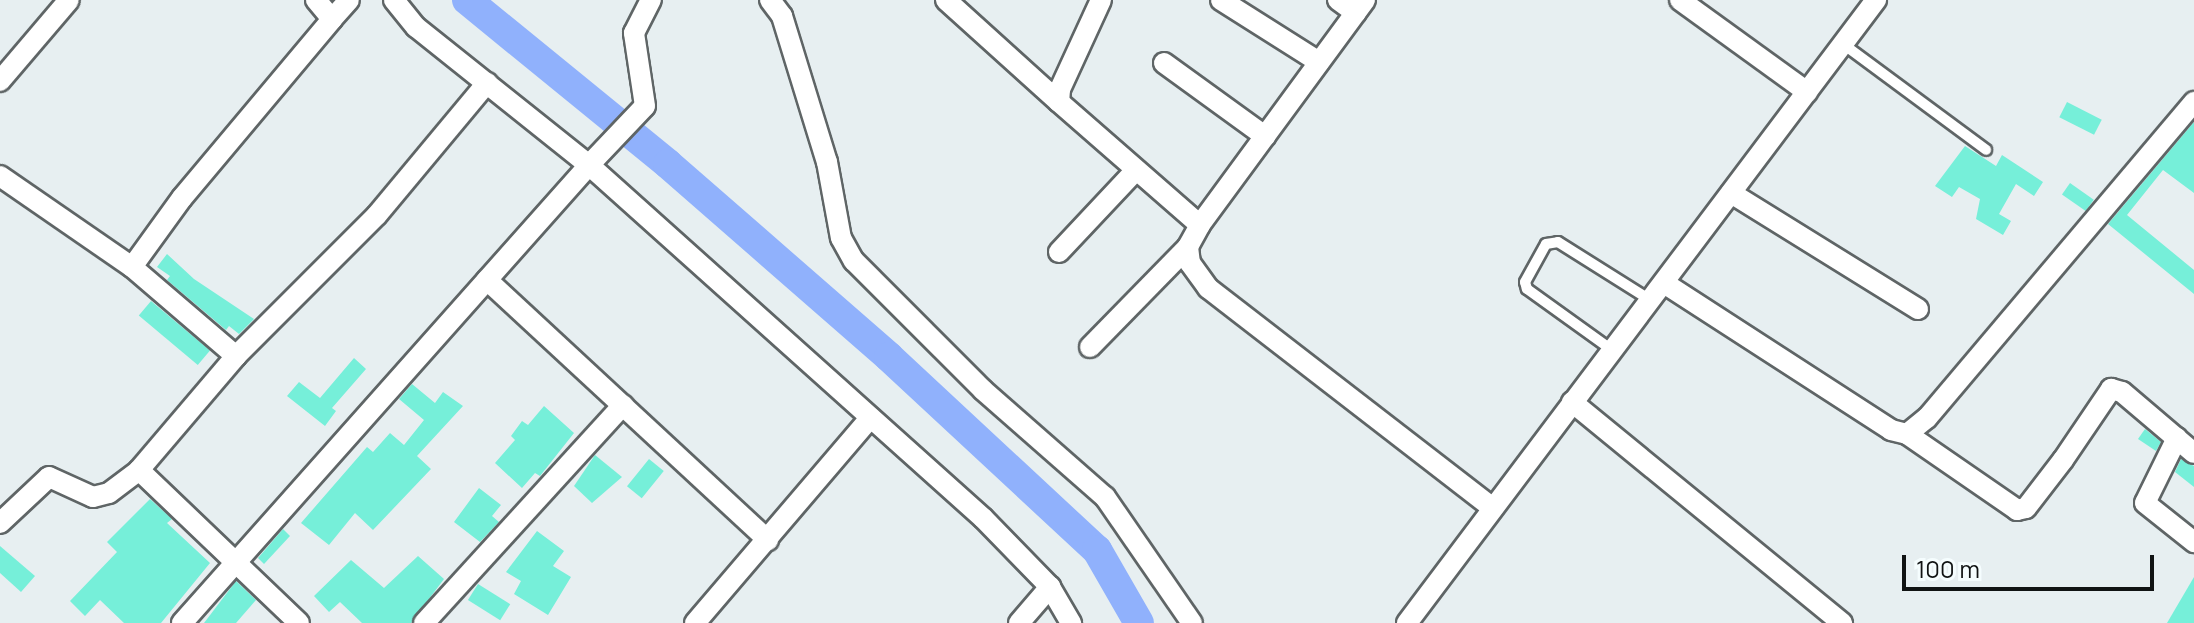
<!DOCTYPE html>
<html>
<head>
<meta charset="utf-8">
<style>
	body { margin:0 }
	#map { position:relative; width:2194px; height:623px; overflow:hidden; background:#e7eff1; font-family:Manrope,sans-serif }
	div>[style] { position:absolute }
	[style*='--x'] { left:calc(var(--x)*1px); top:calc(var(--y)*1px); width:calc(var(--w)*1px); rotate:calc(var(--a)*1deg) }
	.river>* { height:30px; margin:-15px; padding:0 15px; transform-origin:15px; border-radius:15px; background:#90b1fc }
	.building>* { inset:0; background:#76efd9; transform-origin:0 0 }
	.roads { filter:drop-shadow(2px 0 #5f6566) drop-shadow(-2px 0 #5f6566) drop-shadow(0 2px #5f6566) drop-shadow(0 -2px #5f6566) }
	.service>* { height:10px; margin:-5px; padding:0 5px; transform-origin:5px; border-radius:5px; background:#fff }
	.minor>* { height:20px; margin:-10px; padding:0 10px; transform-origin:10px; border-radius:10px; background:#fff }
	span { translate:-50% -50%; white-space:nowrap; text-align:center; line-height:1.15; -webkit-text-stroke:8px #f5fdfe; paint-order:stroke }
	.scale { position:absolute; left:1902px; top:555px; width:252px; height:36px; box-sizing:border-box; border:4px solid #101313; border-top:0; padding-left:10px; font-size:24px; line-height:28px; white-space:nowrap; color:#101313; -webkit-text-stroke:6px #f5fdfe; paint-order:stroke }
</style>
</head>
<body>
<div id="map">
	<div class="river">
		<i style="--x:467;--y:0;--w:259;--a:39.2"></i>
		<i style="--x:668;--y:164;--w:293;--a:41.1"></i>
		<i style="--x:889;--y:357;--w:284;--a:42.9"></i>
		<i style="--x:1097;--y:550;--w:84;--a:60.1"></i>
	</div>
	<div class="building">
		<i style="left:2067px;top:102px;width:39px;height:17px;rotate:27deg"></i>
		<i style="clip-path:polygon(2194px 122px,2194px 193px,2163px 170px,2127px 215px,2194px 270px,2194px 294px,2108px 224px)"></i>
		<i style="clip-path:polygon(1965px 146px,1996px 166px,2002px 155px,2043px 182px,2034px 196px,2016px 184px,1999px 214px,2011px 221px,2003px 235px,1976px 219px,1980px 199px,1959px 187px,1952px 197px,1935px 186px)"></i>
		<i style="left:2070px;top:183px;width:29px;height:14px;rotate:35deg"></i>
		<i style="clip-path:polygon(167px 254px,194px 279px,254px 319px,239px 334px,229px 326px,226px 330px,167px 280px,170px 276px,157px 267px)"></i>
		<i style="left:151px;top:301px;width:77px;height:19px;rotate:40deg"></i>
		<i style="clip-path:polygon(354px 358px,366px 369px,332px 408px,336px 411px,325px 426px,287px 396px,299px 382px,320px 398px)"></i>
		<i style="clip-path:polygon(412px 384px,435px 403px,443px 392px,463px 406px,417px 456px,431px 469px,373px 530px,355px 513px,329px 545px,301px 523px,367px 447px,373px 452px,390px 433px,404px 445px,424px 420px,399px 399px)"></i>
		<i style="clip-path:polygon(544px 406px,574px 433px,540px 476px,535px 473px,522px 488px,495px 463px,515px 440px,511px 436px,522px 421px,528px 425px)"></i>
		<i style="clip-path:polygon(2145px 429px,2161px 442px,2156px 451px,2138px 439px)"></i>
		<i style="clip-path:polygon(595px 455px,622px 477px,592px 503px,574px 486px)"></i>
		<i style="left:649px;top:459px;width:19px;height:35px;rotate:39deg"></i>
		<i style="clip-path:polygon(2181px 459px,2194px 466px,2194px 487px,2175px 472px)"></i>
		<i style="clip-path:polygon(479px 488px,501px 505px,492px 516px,499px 522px,480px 542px,454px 522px)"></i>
		<i style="clip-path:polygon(150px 499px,172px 519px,167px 523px,210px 563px,161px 623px,124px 623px,100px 600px,85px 616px,70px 601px,117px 552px,107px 542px)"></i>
		<i style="clip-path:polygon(283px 529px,290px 536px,264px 564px,258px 558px)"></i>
		<i style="clip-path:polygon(537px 531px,564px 551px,553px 566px,571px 577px,548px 615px,514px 594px,521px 581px,506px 572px)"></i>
		<i style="clip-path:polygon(0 546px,35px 576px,21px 592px,0 573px)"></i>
		<i style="clip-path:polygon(418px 556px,444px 579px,411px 623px,362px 623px,340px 602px,329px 612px,314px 596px,351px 560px,384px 588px)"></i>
		<i style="clip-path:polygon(2194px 577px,2194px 623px,2167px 623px)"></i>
		<i style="clip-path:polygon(236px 581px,256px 600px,236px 623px,204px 623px)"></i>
		<i style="left:478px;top:584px;width:38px;height:19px;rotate:32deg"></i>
	</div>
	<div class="roads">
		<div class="service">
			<i style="--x:1843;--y:44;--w:178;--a:36.5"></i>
			<i style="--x:1612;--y:350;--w:105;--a:-144.3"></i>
			<i style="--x:1527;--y:289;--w:7;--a:-106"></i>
			<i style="--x:1525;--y:282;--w:43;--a:-61.1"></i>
			<i style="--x:1546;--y:244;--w:12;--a:-9"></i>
			<i style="--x:1558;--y:242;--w:109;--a:32.2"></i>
		</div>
		<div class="minor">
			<i style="--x:394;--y:0;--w:35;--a:51"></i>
			<i style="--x:416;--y:27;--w:221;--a:38.6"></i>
			<i style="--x:589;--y:165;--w:81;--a:-46.5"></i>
			<i style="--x:645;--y:106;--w:74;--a:-98.6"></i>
			<i style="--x:634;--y:33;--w:37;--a:-63"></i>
			<i style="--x:770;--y:0;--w:20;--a:53"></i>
			<i style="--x:782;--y:16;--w:153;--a:72.9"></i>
			<i style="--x:827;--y:162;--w:77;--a:79.6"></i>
			<i style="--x:841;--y:238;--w:26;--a:61"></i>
			<i style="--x:854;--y:261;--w:182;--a:45"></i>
			<i style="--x:983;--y:390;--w:162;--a:41.3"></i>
			<i style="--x:1105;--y:497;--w:153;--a:55.4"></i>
			<i style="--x:946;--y:0;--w:152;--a:42.1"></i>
			<i style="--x:1101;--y:0;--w:98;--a:114.7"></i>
			<i style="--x:1060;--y:89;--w:13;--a:94"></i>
			<i style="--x:1059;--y:102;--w:187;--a:41.1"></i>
			<i style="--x:1221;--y:0;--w:116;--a:32.3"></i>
			<i style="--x:1338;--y:0;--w:22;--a:36"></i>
			<i style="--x:1365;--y:0;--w:279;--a:126.3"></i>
			<i style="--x:1200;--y:225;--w:25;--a:119"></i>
			<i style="--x:1188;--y:247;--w:16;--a:83"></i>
			<i style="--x:1190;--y:263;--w:31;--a:54"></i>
			<i style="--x:1208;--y:288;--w:360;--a:37.7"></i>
			<i style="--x:1680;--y:0;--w:157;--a:35.9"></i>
			<i style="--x:332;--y:19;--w:25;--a:-48"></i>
			<i style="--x:1164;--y:63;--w:125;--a:35.9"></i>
			<i style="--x:0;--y:81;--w:106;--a:-49.6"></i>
			<i style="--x:0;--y:176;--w:160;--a:34.6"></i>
			<i style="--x:132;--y:267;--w:137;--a:40.6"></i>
			<i style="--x:236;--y:356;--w:199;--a:-45"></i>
			<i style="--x:377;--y:215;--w:172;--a:-50.2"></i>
			<i style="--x:1731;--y:193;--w:220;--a:31.8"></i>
			<i style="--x:1059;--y:252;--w:112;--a:-46.8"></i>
			<i style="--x:132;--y:267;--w:85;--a:-54.1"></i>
			<i style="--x:182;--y:198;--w:234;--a:-50"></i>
			<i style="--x:332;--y:19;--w:25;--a:-130"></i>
			<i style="--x:487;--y:280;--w:383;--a:42.8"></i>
			<i style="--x:1664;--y:283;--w:270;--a:32.9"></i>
			<i style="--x:1891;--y:430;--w:16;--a:14"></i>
			<i style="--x:1907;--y:434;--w:26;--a:-39"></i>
			<i style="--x:1927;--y:418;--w:414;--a:-49.8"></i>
			<i style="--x:1090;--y:347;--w:140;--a:-45.6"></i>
			<i style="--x:1572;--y:402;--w:349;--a:39.3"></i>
			<i style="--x:1907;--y:434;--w:134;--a:34.6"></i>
			<i style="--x:2017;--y:510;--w:9;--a:-13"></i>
			<i style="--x:2026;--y:508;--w:61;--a:-52.4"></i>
			<i style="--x:2063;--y:460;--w:86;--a:-55.9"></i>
			<i style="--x:2111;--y:389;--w:11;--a:15"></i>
			<i style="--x:2122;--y:392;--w:94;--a:40.3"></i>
			<i style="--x:2177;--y:438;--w:72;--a:116.2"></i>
			<i style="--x:2145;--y:503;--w:63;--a:38.5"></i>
			<i style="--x:139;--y:470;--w:150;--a:-49.6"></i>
			<i style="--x:0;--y:523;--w:67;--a:-43.2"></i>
			<i style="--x:49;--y:477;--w:48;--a:24.4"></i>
			<i style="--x:93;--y:497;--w:16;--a:-14"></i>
			<i style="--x:109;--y:493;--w:38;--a:-37"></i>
			<i style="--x:139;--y:470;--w:221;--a:43.7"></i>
			<i style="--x:182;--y:623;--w:613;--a:-48.37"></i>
			<i style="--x:589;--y:165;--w:529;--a:41.86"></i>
			<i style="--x:983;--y:518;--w:96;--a:45.8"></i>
			<i style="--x:1050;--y:587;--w:42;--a:59.7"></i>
			<i style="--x:424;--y:623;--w:295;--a:-47.6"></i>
			<i style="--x:695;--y:623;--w:270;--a:-49.5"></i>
			<i style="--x:1019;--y:623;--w:48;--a:-49.3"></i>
			<i style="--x:1407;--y:623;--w:780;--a:-53.03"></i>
		</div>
	</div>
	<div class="scale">100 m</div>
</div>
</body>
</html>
